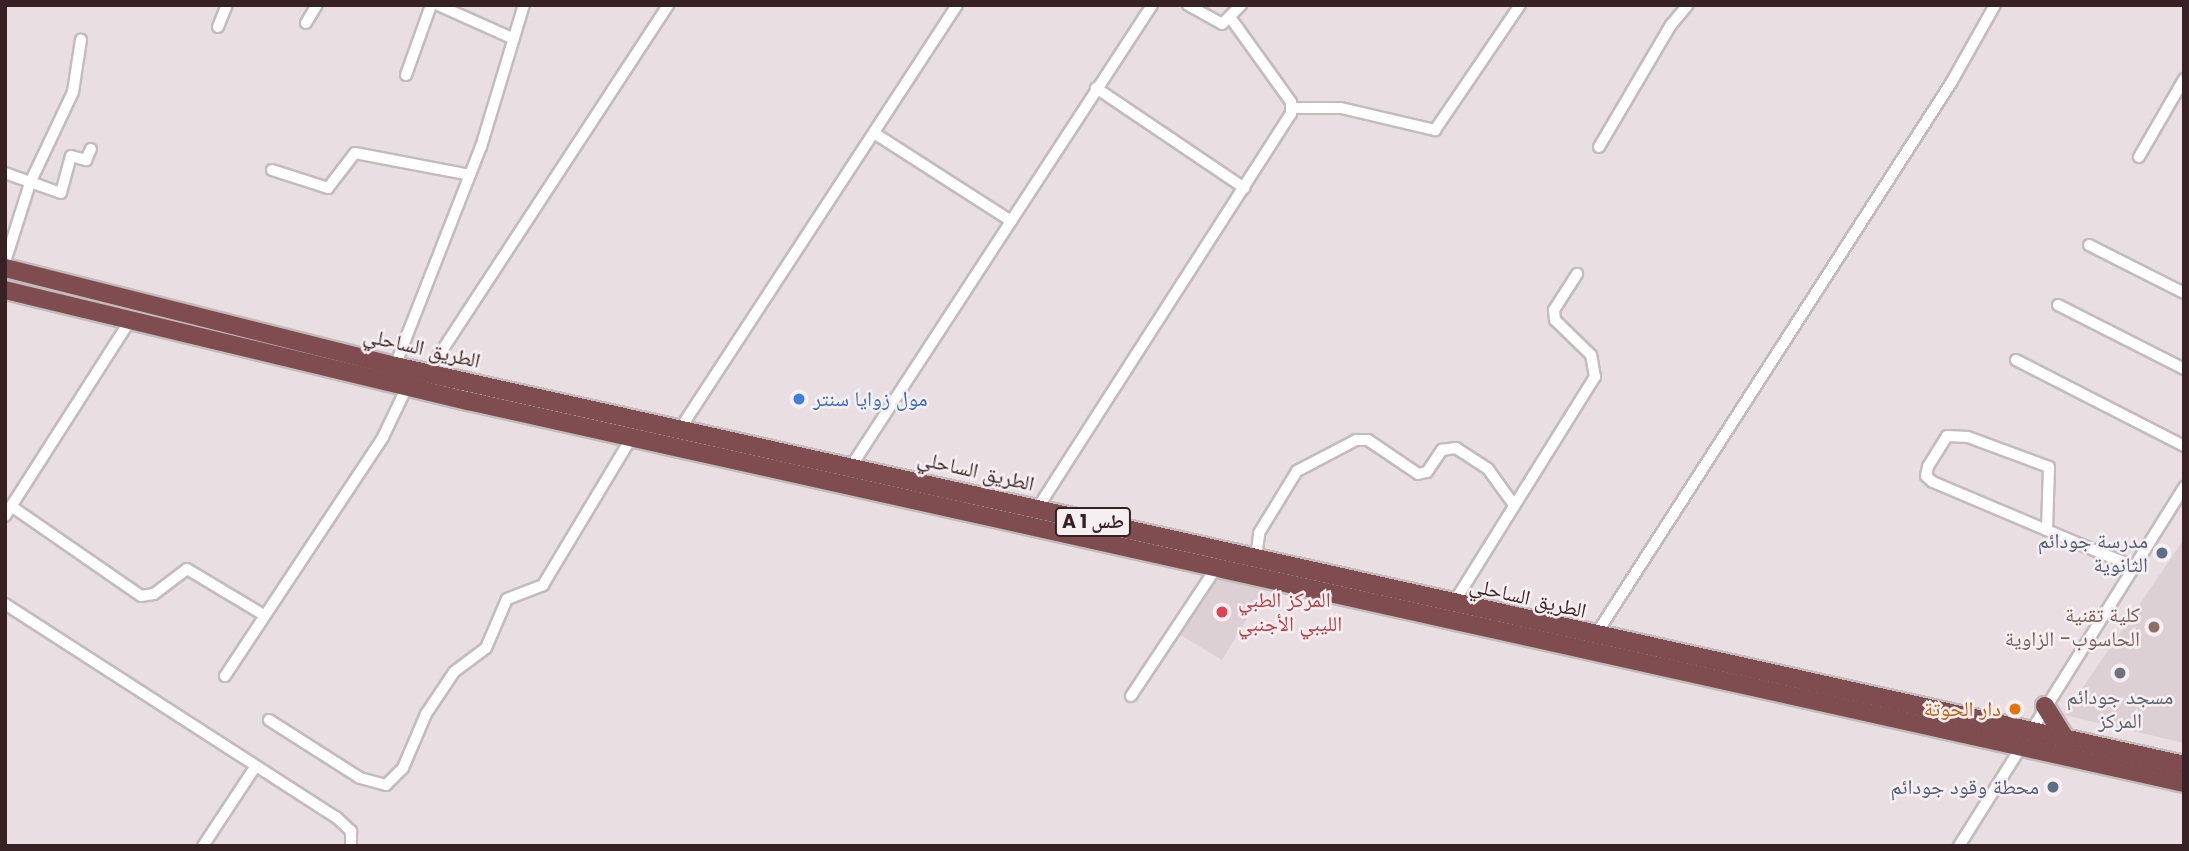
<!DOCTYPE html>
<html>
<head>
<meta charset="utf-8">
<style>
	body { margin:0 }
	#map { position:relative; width:2189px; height:851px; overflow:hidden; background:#e9dfe2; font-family:Poppins,"Noto Naskh Arabic",sans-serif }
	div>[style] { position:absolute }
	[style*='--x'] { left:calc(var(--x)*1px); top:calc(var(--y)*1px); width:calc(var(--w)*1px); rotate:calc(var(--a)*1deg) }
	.built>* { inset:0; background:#ddd0d4 }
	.roads { filter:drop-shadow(2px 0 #c3bcbd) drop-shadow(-2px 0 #c3bcbd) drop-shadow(0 2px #c3bcbd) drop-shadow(0 -2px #c3bcbd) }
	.minor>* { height:10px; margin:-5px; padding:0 5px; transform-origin:5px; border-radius:5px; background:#fff }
	.trunk>* { height:18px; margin:-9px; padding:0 9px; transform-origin:9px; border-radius:9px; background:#7f4c4f }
	.dots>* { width:19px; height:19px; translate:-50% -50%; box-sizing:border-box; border:4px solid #f6eff2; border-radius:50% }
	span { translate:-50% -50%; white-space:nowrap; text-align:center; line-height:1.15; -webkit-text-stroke:5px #f6eff2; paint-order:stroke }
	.shield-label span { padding:2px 5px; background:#f6eff2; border:2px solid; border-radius:5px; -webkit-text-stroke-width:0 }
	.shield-label { font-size:19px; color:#382124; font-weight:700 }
	.street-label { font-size:21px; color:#382124 }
	.shop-label { font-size:21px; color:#366cbe }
	.left { translate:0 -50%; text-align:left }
	.service-label { font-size:21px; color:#4e5e75 }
	.right { translate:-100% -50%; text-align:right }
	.health-label { font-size:21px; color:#be3a42 }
	.education-label { font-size:21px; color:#785e54 }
	.worship-label { font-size:21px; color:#5b616d }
	.food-label { font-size:21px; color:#c56008 }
	.frame { position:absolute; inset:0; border:7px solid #382124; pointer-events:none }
</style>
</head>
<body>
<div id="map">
	<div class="built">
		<i style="clip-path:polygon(2184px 539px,2184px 743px,2064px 715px)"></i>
		<i style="clip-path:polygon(1213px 578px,1264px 590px,1222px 660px,1179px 634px)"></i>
	</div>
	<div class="roads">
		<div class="minor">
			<i style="--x:438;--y:5;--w:83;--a:24.1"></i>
			<i style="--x:1188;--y:5;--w:39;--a:29"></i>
			<i style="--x:1222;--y:24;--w:27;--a:-45"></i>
			<i style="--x:306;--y:23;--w:21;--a:-59"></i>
			<i style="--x:218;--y:27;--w:24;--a:-68"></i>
			<i style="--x:406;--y:75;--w:74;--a:-70.3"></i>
			<i style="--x:1096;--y:88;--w:179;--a:34"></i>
			<i style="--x:1293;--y:108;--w:48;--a:0"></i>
			<i style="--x:1341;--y:108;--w:97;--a:13.2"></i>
			<i style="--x:1435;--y:130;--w:151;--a:-55.8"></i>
			<i style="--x:874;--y:133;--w:163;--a:32.7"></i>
			<i style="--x:1599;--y:147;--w:142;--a:-59.5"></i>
			<i style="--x:1671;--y:25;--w:26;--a:-50"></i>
			<i style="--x:2139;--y:157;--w:90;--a:-60"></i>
			<i style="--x:272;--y:170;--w:59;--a:17.8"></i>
			<i style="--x:328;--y:188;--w:44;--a:-52.4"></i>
			<i style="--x:355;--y:153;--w:117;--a:10.8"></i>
			<i style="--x:5;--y:173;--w:59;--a:19.7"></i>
			<i style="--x:61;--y:193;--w:38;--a:-75"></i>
			<i style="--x:71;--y:156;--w:16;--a:15"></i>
			<i style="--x:86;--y:160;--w:12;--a:-66"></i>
			<i style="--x:2089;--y:245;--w:106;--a:26.8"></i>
			<i style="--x:5;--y:262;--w:83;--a:-72.4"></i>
			<i style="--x:30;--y:183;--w:101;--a:-64.7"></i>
			<i style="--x:73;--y:92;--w:53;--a:-81.3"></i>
			<i style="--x:2058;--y:305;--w:141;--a:26.9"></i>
			<i style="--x:2016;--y:360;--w:189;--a:27.1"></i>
			<i style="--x:395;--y:366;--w:235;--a:-68.6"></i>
			<i style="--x:481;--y:147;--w:148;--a:-73.2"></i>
			<i style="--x:428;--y:372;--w:439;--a:-56.8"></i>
			<i style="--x:680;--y:429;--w:506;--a:-56.84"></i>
			<i style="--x:852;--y:465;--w:549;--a:-56.89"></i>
			<i style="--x:11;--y:506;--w:158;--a:34.7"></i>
			<i style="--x:141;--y:596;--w:13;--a:-9"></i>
			<i style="--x:154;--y:594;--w:41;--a:-37.1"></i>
			<i style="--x:187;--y:569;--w:90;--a:30.9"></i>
			<i style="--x:1037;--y:509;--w:470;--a:-57.3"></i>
			<i style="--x:1291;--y:114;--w:12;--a:-90"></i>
			<i style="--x:1291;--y:102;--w:101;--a:-125.7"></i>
			<i style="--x:5;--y:516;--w:230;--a:-57.4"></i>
			<i style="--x:2047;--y:530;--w:63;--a:-88.2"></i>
			<i style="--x:2049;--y:467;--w:86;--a:-159.7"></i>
			<i style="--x:1968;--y:437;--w:21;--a:-177"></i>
			<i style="--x:1947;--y:436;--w:36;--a:122"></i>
			<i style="--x:1928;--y:467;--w:9;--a:103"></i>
			<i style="--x:1926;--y:476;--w:9;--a:41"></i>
			<i style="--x:1933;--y:482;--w:182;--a:22.9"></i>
			<i style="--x:2101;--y:553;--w:35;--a:22"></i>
			<i style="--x:1256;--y:559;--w:26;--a:-83"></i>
			<i style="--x:1259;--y:533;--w:73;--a:-58.5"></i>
			<i style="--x:1297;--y:471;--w:67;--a:-27.7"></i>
			<i style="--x:1356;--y:440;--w:12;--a:0"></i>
			<i style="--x:1368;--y:440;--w:60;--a:34.2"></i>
			<i style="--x:1418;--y:474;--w:9;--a:-13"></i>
			<i style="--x:1427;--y:472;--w:27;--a:-56"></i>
			<i style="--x:1442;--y:450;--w:14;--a:-8"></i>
			<i style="--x:1456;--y:448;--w:38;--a:33"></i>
			<i style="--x:1488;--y:469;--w:44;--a:54.2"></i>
			<i style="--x:5;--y:604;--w:394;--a:32.8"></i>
			<i style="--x:336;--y:817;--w:21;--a:43"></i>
			<i style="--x:351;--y:831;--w:15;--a:90"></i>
			<i style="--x:1453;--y:604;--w:268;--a:-58"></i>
			<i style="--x:1595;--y:377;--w:22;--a:-100"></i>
			<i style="--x:1591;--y:355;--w:50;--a:-135.8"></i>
			<i style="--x:1555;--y:320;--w:10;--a:-96"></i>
			<i style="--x:1554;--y:310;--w:43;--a:-57.4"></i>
			<i style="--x:1595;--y:636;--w:658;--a:-57.23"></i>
			<i style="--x:1951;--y:83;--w:90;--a:-60.6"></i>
			<i style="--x:225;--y:676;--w:287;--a:-56.5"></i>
			<i style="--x:383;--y:437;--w:55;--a:-64.4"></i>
			<i style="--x:1131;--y:696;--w:157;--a:-56.4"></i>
			<i style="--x:269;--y:720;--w:108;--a:32.5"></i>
			<i style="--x:360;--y:778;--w:27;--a:15"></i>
			<i style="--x:386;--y:785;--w:24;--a:-45"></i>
			<i style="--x:403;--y:768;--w:59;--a:-66.9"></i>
			<i style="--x:426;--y:714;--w:50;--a:-56.3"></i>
			<i style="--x:454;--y:672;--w:40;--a:-37"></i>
			<i style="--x:486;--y:648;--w:53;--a:-66.8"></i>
			<i style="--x:507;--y:599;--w:39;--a:-21"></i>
			<i style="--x:543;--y:585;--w:173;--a:-59"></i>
			<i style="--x:203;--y:846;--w:95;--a:-56.6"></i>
			<i style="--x:1959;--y:846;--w:424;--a:-57.9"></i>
		</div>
		<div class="trunk">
			<i style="--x:5;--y:268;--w:402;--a:14.1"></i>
			<i style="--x:395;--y:366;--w:1833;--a:12.57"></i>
			<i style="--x:5;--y:290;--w:476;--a:13.5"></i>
			<i style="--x:468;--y:401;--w:1758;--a:12.55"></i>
			<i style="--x:2045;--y:706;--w:40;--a:58"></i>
		</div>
	</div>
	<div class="dots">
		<i style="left:799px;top:399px;background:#3f7fe0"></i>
		<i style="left:2162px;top:553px;background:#5c6f8a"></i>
		<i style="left:1222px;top:612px;background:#e0444e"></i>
		<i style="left:2154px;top:627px;background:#8d6e63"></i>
		<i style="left:2120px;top:673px;background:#6b7280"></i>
		<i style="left:2015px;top:709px;background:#e8710a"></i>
		<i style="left:2053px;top:787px;background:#5c6f8a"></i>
	</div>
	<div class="shield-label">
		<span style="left:1093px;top:522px">A 1 طس</span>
	</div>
	<div class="street-label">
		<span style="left:422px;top:348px;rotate:13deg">الطريق الساحلي</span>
		<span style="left:976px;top:471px;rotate:13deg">الطريق الساحلي</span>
		<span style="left:1528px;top:598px;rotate:13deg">الطريق الساحلي</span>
	</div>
	<div class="shop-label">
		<span class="left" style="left:813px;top:399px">مول زوايا سنتر</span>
	</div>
	<div class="service-label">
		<span class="right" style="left:2148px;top:553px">مدرسة جودائم<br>الثانوية</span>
		<span class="right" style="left:2039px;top:787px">محطة وقود جودائم</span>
	</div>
	<div class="health-label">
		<span class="left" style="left:1238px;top:612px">المركز الطبي<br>الليبي الأجنبي</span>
	</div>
	<div class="education-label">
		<span class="right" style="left:2140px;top:627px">كلية تقنية<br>الحاسوب- الزاوية</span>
	</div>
	<div class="worship-label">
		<span style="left:2120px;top:709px">مسجد جودائم<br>المركز</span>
	</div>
	<div class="food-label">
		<span class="right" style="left:2001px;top:709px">دار الحوتة</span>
	</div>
	<div class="frame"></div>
</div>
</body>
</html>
